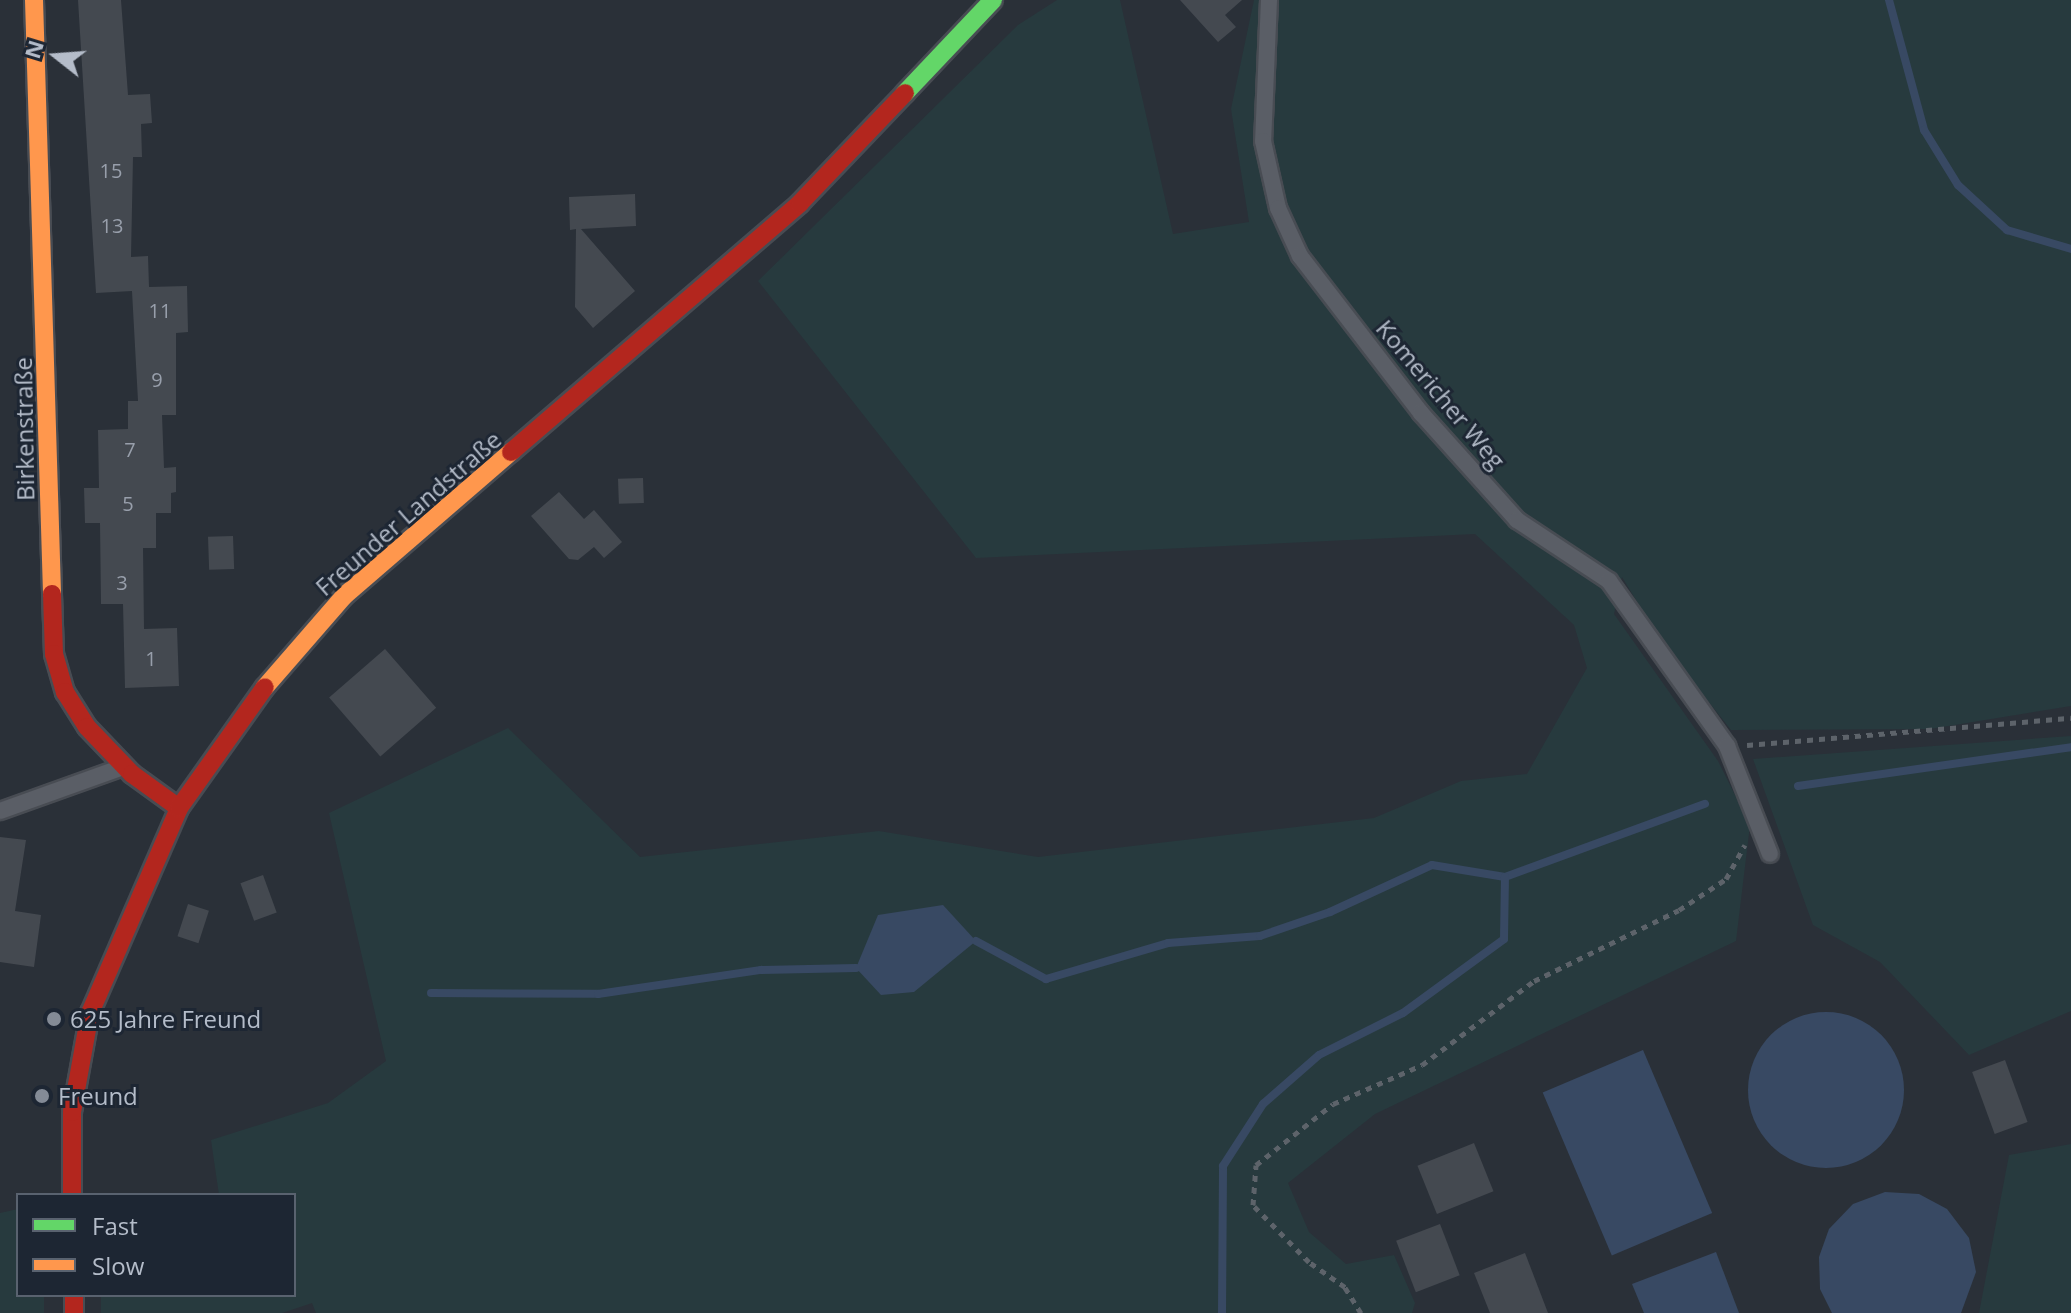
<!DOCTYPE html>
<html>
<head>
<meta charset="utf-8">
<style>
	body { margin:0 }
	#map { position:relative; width:2071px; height:1313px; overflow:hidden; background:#2a3038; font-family:"Open Sans",sans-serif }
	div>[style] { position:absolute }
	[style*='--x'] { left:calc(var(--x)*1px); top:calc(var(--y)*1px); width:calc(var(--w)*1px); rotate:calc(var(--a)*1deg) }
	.green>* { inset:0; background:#273a3e }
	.water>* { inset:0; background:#384963; transform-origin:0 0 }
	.round { border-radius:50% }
	.stream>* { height:8px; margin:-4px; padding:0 4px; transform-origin:4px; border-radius:4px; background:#384963 }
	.building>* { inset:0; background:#444950; transform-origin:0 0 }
	.path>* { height:5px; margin-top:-2.5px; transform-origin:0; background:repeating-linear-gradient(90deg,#5d636a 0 6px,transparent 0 12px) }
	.roads { filter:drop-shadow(2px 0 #484c53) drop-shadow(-2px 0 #484c53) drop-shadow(0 2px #484c53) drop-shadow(0 -2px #484c53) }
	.lane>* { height:16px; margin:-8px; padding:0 8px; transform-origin:8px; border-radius:8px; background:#5a5e66 }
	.fast>* { height:18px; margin:-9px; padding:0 9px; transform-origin:9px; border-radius:9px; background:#63d668 }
	.slow>* { height:18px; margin:-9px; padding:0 9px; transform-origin:9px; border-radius:9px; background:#ff974d }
	.jam>* { height:18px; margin:-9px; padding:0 9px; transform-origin:9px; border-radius:9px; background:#b3261e }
	.dots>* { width:22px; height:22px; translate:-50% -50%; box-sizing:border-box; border:4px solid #1d2633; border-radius:50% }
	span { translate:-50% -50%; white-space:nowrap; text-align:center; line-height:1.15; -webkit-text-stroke:6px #1d2633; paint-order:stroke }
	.number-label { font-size:20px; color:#989fab }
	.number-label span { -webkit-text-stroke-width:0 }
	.street-label { font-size:24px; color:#b4bcc9 }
	.poi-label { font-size:24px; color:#b4bcc9 }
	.left { translate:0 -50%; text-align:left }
	.legend { position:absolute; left:16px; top:1193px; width:280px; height:104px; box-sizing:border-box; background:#1d2633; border:2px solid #59626f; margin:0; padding:10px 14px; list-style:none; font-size:24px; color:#b4bcc9 }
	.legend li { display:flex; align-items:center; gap:16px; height:40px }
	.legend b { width:40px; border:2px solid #59626f }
	.north { position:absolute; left:16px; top:16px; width:80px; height:80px; -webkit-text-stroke:6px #1d2633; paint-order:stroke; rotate:287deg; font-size:22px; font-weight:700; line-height:32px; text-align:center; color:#b4bcc9 }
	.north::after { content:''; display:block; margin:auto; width:28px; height:36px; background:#b4bcc9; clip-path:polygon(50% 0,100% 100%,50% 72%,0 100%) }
</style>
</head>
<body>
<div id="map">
	<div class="green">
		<i style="clip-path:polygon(1057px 0,1120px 0,1173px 234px,1249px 222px,1231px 109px,1254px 0,2071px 0,2071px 706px,1930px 729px,1731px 730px,1662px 643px,1622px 577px,1614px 614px,1718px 761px,1750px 825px,1736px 941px,1375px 1114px,1288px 1183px,1309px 1232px,1346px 1264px,1394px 1255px,1415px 1303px,1412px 1313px,316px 1313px,312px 1303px,282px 1313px,101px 1313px,101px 1295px,294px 1295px,294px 1195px,219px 1195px,211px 1140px,328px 1103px,386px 1061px,329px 813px,508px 728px,640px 857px,879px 831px,1038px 857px,1374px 818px,1461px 781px,1527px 774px,1587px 668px,1574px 625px,1475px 534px,976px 558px,758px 281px,1018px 25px)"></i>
		<i style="clip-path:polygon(2071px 736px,2071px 1011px,1969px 1055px,1880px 962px,1813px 925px,1753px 759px)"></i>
		<i style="clip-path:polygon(2071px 1144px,2071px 1313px,1979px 1313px,2009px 1155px)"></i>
		<i style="clip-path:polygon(18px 1209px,18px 1295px,44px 1295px,44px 1313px,0 1313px,0 1213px)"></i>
	</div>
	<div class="water">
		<i style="clip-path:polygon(943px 905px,976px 941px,914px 992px,881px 995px,856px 968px,878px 915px)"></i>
		<i class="round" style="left:1748px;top:1012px;width:156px;height:156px"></i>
		<i style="left:1643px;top:1050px;width:177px;height:109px;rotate:67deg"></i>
		<i style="clip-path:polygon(1885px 1192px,1919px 1194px,1947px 1209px,1969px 1238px,1976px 1272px,1961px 1313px,1832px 1313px,1820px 1289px,1819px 1257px,1829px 1229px,1853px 1204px)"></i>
		<i style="clip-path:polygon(1716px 1252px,1739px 1313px,1644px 1313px,1632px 1284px)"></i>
	</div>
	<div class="stream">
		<i style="--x:1889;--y:0;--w:135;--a:74.9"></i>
		<i style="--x:1924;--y:130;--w:65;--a:58.3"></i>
		<i style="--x:1958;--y:185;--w:67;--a:42.6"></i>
		<i style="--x:2007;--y:230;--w:67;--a:16.5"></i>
		<i style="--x:1798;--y:786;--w:276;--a:-8.1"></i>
		<i style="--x:976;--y:941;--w:80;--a:28.5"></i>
		<i style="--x:1046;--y:979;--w:127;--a:-16.4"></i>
		<i style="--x:1168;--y:943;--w:92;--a:-4.4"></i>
		<i style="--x:1260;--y:936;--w:74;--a:-18.9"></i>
		<i style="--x:1330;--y:912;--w:112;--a:-24.7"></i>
		<i style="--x:1432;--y:865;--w:74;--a:9.3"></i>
		<i style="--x:1505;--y:877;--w:213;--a:-20.1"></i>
		<i style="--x:431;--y:993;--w:167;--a:0.3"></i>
		<i style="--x:598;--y:994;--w:165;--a:-8.4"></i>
		<i style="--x:761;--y:970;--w:95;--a:-1.2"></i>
		<i style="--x:1222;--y:1313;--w:147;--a:-89.6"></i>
		<i style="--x:1223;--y:1166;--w:74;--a:-57.2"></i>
		<i style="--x:1263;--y:1104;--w:74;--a:-41.2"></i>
		<i style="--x:1319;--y:1055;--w:94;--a:-26.6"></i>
		<i style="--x:1403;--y:1013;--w:125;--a:-36.2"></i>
		<i style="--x:1504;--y:939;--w:62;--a:-89.1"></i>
	</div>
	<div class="building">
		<i style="clip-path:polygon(78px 0,121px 0,128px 95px,150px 94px,152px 123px,141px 124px,142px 157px,133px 157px,131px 257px,148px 256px,149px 287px,187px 286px,188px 332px,176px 333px,176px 415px,162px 415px,164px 468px,176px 467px,176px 492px,171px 493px,171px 513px,156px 513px,156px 548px,143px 548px,144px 629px,177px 628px,179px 686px,125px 688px,123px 604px,101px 604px,100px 523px,85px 523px,84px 488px,99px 488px,98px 430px,128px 429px,128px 401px,138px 401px,132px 291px,96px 293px)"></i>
		<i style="clip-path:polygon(1180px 0,1242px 0,1225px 15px,1236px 27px,1218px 42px)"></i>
		<i style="clip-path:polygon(635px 194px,636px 226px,581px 229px,635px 291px,593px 328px,575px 307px,576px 229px,570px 230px,569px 197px)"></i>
		<i style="left:643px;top:478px;width:25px;height:25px;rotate:88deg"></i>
		<i style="clip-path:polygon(559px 492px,584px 519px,594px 510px,622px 542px,604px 558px,594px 547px,578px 560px,569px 559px,531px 516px)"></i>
		<i style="left:233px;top:536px;width:33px;height:25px;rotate:88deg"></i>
		<i style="left:385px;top:649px;width:78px;height:74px;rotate:49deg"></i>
		<i style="clip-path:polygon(0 837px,26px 840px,15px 911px,41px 915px,34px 967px,0 962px)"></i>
		<i style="left:263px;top:875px;width:40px;height:24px;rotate:70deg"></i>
		<i style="left:188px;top:904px;width:22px;height:34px;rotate:18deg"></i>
		<i style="left:2005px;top:1060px;width:66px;height:35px;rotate:70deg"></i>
		<i style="left:1474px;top:1143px;width:52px;height:61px;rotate:68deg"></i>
		<i style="left:1440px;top:1224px;width:55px;height:47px;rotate:69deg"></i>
		<i style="clip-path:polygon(1525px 1253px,1548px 1313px,1490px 1313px,1474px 1273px)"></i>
	</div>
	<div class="path">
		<i style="--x:1747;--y:745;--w:325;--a:-4.8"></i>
		<i style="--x:1361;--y:1313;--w:31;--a:-122"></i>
		<i style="--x:1345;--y:1287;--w:44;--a:-145.2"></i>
		<i style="--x:1309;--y:1262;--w:80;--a:-134.5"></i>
		<i style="--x:1253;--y:1205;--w:40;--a:-85.7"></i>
		<i style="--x:1256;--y:1165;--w:98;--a:-38.4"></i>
		<i style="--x:1333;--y:1104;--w:97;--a:-23.7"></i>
		<i style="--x:1422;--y:1065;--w:140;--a:-36.9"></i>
		<i style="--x:1534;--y:981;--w:161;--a:-26.1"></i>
		<i style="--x:1679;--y:910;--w:56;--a:-33.4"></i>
		<i style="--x:1726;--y:879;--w:39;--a:-61"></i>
	</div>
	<div class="roads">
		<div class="lane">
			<i style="--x:1269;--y:0;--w:141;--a:92.4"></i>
			<i style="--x:1263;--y:141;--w:69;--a:77.4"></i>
			<i style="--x:1278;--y:208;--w:53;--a:65.4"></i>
			<i style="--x:1300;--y:256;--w:198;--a:52.4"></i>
			<i style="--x:1421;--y:413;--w:144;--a:48.1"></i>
			<i style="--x:1517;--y:520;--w:110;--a:33.5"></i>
			<i style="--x:1609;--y:581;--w:203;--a:54.4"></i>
			<i style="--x:1727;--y:746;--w:116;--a:68.3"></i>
			<i style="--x:0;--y:811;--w:131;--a:-19.7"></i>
		</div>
		<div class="fast">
			<i style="--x:905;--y:93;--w:128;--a:-46.6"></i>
		</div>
		<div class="slow">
			<i style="--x:34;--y:0;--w:594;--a:88.26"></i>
			<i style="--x:265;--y:687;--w:121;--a:-49"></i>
			<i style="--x:344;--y:596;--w:221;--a:-40.8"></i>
		</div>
		<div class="jam">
			<i style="--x:511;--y:452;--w:381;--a:-40.7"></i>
			<i style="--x:800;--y:203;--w:152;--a:-46.3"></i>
			<i style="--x:52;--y:594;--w:60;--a:88.1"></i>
			<i style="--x:54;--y:654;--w:40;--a:74"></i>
			<i style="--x:65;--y:692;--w:41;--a:57.8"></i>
			<i style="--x:87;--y:727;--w:65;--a:46.2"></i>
			<i style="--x:132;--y:774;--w:58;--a:35.9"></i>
			<i style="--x:72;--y:1195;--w:83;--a:-90"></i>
			<i style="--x:72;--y:1112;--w:101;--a:-79.7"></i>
			<i style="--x:90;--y:1013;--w:223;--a:-66.5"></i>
			<i style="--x:179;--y:808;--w:148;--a:-54.6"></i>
			<i style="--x:74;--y:1295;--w:18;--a:90"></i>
		</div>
	</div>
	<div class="dots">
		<i style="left:54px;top:1019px;background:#848b96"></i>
		<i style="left:42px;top:1096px;background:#848b96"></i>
	</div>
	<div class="number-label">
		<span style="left:111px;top:170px">15</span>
		<span style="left:112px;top:225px">13</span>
		<span style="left:160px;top:310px">11</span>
		<span style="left:157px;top:379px">9</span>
		<span style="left:130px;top:449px">7</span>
		<span style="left:128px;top:503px">5</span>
		<span style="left:122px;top:582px">3</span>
		<span style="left:151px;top:658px">1</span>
	</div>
	<div class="street-label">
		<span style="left:1441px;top:394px;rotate:50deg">Komericher Weg</span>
		<span style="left:24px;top:429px;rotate:-91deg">Birkenstraße</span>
		<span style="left:408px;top:513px;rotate:-41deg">Freunder Landstraße</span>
	</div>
	<div class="poi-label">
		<span class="left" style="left:70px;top:1019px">625 Jahre Freund</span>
		<span class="left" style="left:58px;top:1096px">Freund</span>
	</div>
	<ul class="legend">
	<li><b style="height:10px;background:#63d668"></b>Fast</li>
	<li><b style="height:10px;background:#ff974d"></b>Slow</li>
	</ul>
	<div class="north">N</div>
</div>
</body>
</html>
